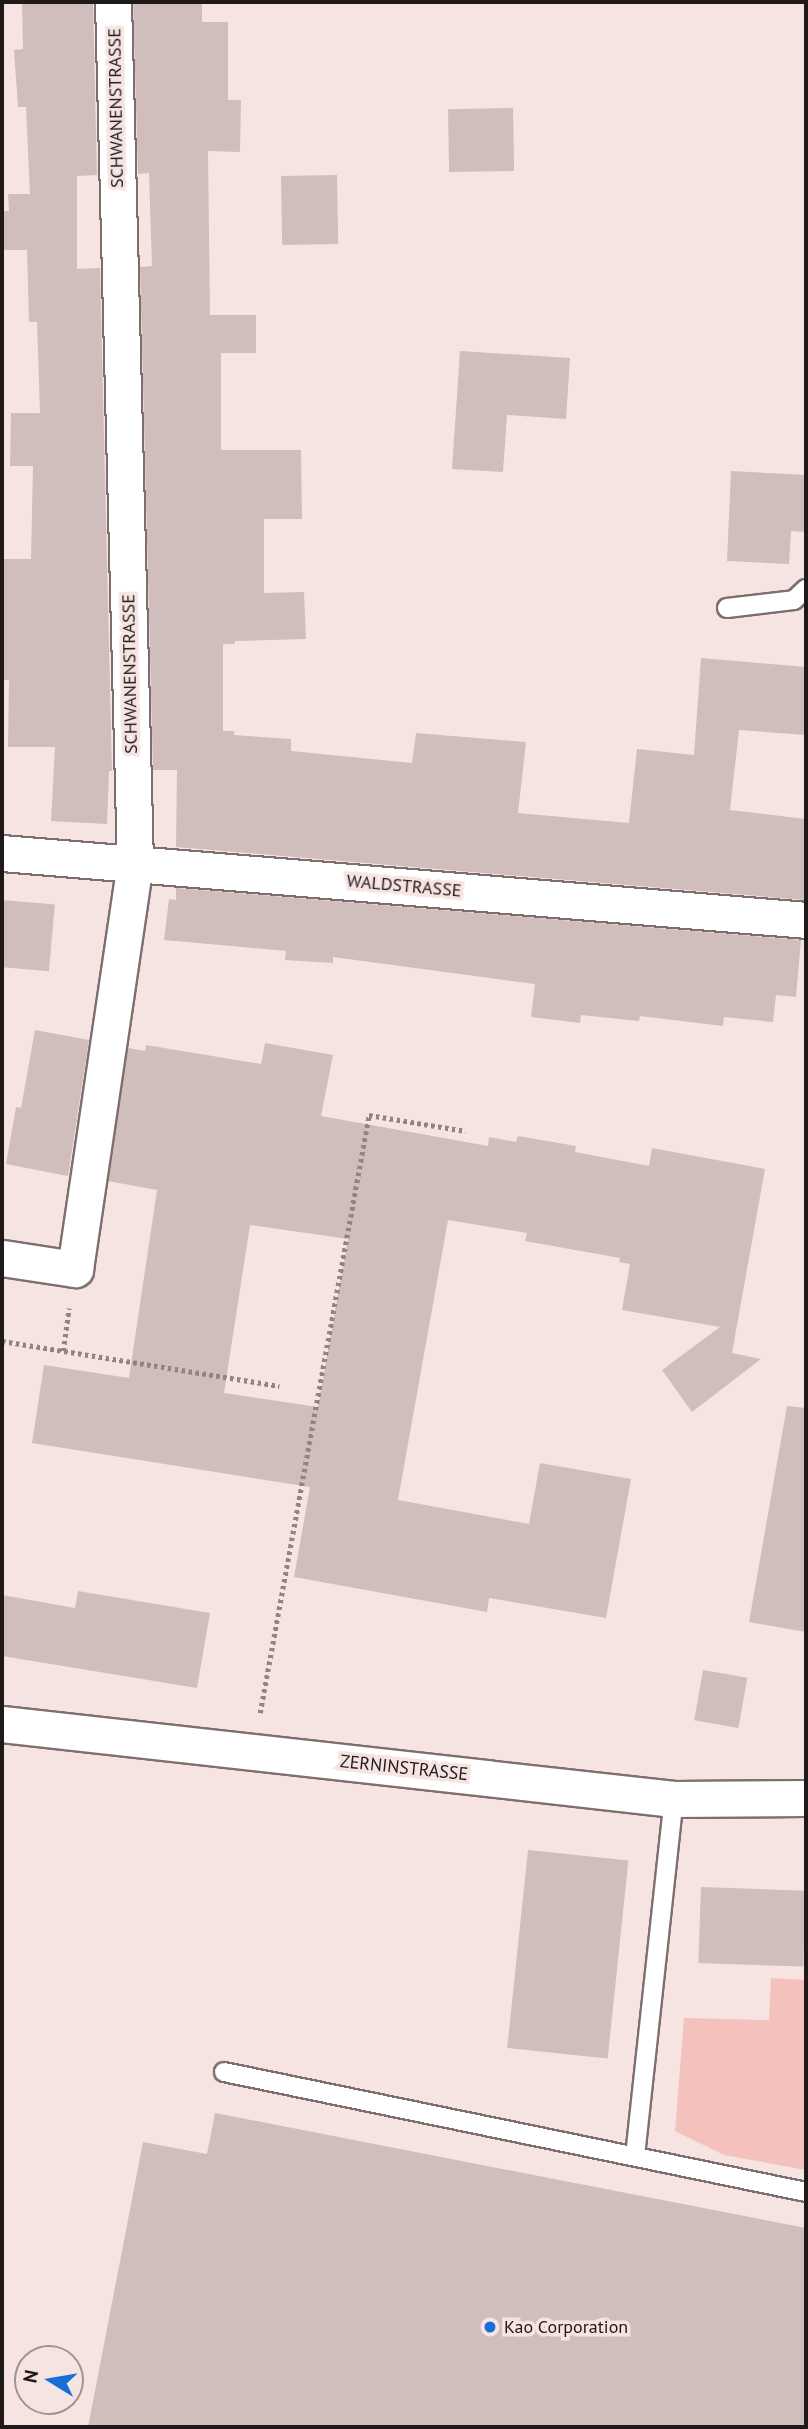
<!DOCTYPE html>
<html>
<head>
<meta charset="utf-8">
<style>
	body { margin:0 }
	#map { position:relative; width:808px; height:2429px; overflow:hidden; background:#f6e4e2; font-family:"PT Sans",sans-serif }
	div>[style] { position:absolute }
	[style*='--x'] { left:calc(var(--x)*1px); top:calc(var(--y)*1px); width:calc(var(--w)*1px); rotate:calc(var(--a)*1deg) }
	.green>* { inset:0; background:#f5c1bc }
	.building>* { inset:0; background:#cfbebc; transform-origin:0 0 }
	.path>* { height:4.5px; margin-top:-2.25px; transform-origin:0; background:repeating-linear-gradient(90deg,#918483 0 3.5px,transparent 0 7px) }
	.roads { filter:drop-shadow(2px 0 #7e6f6e) drop-shadow(-2px 0 #7e6f6e) drop-shadow(0 2px #7e6f6e) drop-shadow(0 -2px #7e6f6e) }
	.lane>* { height:18px; margin:-9px; padding:0 9px; transform-origin:9px; border-radius:9px; background:#fff }
	.street>* { height:35px; margin:-17.5px; padding:0 17.5px; transform-origin:17.5px; border-radius:17.5px; background:#fff }
	.dots>* { width:19px; height:19px; translate:-50% -50%; box-sizing:border-box; border:4px solid #f6e4e2; border-radius:50% }
	span { translate:-50% -50%; white-space:nowrap; text-align:center; line-height:1.15; -webkit-text-stroke:7px #f6e4e2; paint-order:stroke }
	.street-label { font-size:18px; color:#201919 }
	.poi-label { font-size:18px; color:#201919 }
	.left { translate:0 -50%; text-align:left }
	.frame { position:absolute; inset:0; border:4px solid #201919; pointer-events:none }
	.north { position:absolute; left:14px; top:2345px; width:70px; height:70px; box-sizing:border-box; background:#f6e4e2; border:2px solid #a09392; border-radius:50%; rotate:281deg; font-size:19px; font-weight:700; line-height:28px; text-align:center; color:#201919 }
	.north::after { content:''; display:block; margin:auto; width:24px; height:32px; background:#196fd9; clip-path:polygon(50% 0,100% 100%,50% 72%,0 100%) }
</style>
</head>
<body>
<div id="map">
	<div class="green">
		<i style="clip-path:polygon(771px 1978px,806px 1980px,806px 2170px,724px 2155px,675px 2131px,684px 2018px,769px 2020px)"></i>
	</div>
	<div class="building">
		<i style="clip-path:polygon(22px 2px,93px 2px,97px 175px,77px 176px,77px 269px,100px 268px,112px 771px,109px 771px,107px 824px,51px 821px,55px 747px,8px 747px,9px 680px,2px 680px,2px 559px,31px 559px,33px 466px,10px 466px,11px 413px,40px 413px,37px 322px,29px 322px,27px 250px,2px 250px,2px 211px,9px 211px,8px 194px,30px 194px,26px 107px,18px 107px,14px 50px,23px 49px)"></i>
		<i style="clip-path:polygon(133px 2px,202px 2px,202px 22px,228px 22px,228px 100px,241px 100px,240px 152px,208px 151px,210px 315px,256px 315px,256px 353px,221px 353px,221px 450px,301px 450px,302px 519px,264px 519px,264px 593px,304px 592px,306px 639px,235px 641px,235px 644px,223px 644px,223px 731px,234px 731px,234px 735px,291px 739px,291px 751px,412px 763px,416px 733px,526px 742px,518px 813px,629px 823px,637px 749px,694px 755px,701px 658px,806px 667px,806px 735px,739px 730px,730px 810px,806px 819px,805px 900px,176px 847px,177px 770px,153px 770px,140px 267px,152px 266px,149px 173px,138px 174px)"></i>
		<i style="left:513px;top:108px;width:63px;height:65px;rotate:89deg"></i>
		<i style="left:337px;top:175px;width:69px;height:56px;rotate:89deg"></i>
		<i style="clip-path:polygon(460px 351px,570px 358px,566px 419px,507px 415px,503px 472px,452px 469px)"></i>
		<i style="clip-path:polygon(731px 471px,806px 475px,806px 532px,791px 531px,789px 564px,727px 561px)"></i>
		<i style="clip-path:polygon(176px 888px,801px 940px,796px 997px,776px 995px,773px 1022px,724px 1017px,723px 1026px,640px 1016px,639px 1021px,581px 1015px,580px 1023px,531px 1017px,535px 984px,333px 957px,333px 963px,285px 960px,286px 951px,164px 940px,169px 899px,176px 900px)"></i>
		<i style="left:2px;top:900px;width:53px;height:67px;rotate:5deg"></i>
		<i style="clip-path:polygon(35px 1030px,89px 1040px,68px 1176px,6px 1164px,16px 1107px,21px 1108px)"></i>
		<i style="clip-path:polygon(evenodd,265px 1043px,333px 1055px,321px 1116px,488px 1146px,489px 1137px,516px 1142px,518px 1136px,576px 1146px,575px 1152px,649px 1166px,652px 1148px,765px 1169px,732px 1353px,761px 1359px,692px 1412px,662px 1370px,720px 1327px,622px 1310px,630px 1264px,619px 1262px,620px 1258px,525px 1241px,527px 1233px,448px 1220px,398px 1500px,529px 1524px,540px 1463px,631px 1479px,606px 1618px,489px 1598px,487px 1612px,294px 1577px,310px 1487px,32px 1443px,44px 1365px,129px 1378px,157px 1190px,108px 1181px,128px 1048px,145px 1051px,146px 1045px,261px 1064px,265px 1043px,250px 1225px,348px 1239px,318px 1407px,224px 1393px,250px 1225px)"></i>
		<i style="clip-path:polygon(787px 1406px,806px 1408px,806px 1632px,749px 1622px)"></i>
		<i style="clip-path:polygon(78px 1591px,210px 1613px,197px 1688px,2px 1656px,2px 1595px,75px 1608px)"></i>
		<i style="left:703px;top:1670px;width:45px;height:51px;rotate:10deg"></i>
		<i style="left:528px;top:1850px;width:101px;height:199px;rotate:6deg"></i>
		<i style="left:701px;top:1887px;width:105px;height:76px;rotate:2deg"></i>
		<i style="clip-path:polygon(215px 2113px,806px 2228px,806px 2427px,88px 2427px,143px 2142px,207px 2154px)"></i>
	</div>
	<div class="path">
		<i style="--x:2;--y:1341;--w:281;--a:9.2"></i>
		<i style="--x:63;--y:1351;--w:43;--a:-82.1"></i>
		<i style="--x:260;--y:1713;--w:608;--a:-79.67"></i>
		<i style="--x:369;--y:1115;--w:98;--a:9.4"></i>
	</div>
	<div class="roads">
		<div class="lane">
			<i style="--x:727;--y:608;--w:67;--a:-6.8"></i>
			<i style="--x:794;--y:600;--w:16;--a:-43"></i>
			<i style="--x:224;--y:2072;--w:594;--a:11.65"></i>
			<i style="--x:635;--y:2156;--w:359;--a:-83.8"></i>
		</div>
		<div class="street">
			<i style="--x:2;--y:853;--w:807;--a:4.76"></i>
			<i style="--x:2;--y:1258;--w:74;--a:8.6"></i>
			<i style="--x:75;--y:1269;--w:409;--a:-81.6"></i>
			<i style="--x:135;--y:864;--w:862;--a:-91.46"></i>
			<i style="--x:2;--y:1724;--w:676;--a:6.37"></i>
			<i style="--x:674;--y:1799;--w:132;--a:-0.4"></i>
		</div>
	</div>
	<div class="dots">
		<i style="left:490px;top:2327px;background:#196fd9"></i>
	</div>
	<div class="street-label">
		<span style="left:116px;top:108px;rotate:-91deg">SCHWANENSTRASSE</span>
		<span style="left:130px;top:674px;rotate:-91deg">SCHWANENSTRASSE</span>
		<span style="left:404px;top:886px;rotate:5deg">WALDSTRASSE</span>
		<span style="left:404px;top:1768px;rotate:6deg">ZERNINSTRASSE</span>
	</div>
	<div class="poi-label">
		<span class="left" style="left:504px;top:2327px">Kao Corporation</span>
	</div>
	<div class="frame"></div>
	<div class="north">N</div>
</div>
</body>
</html>
